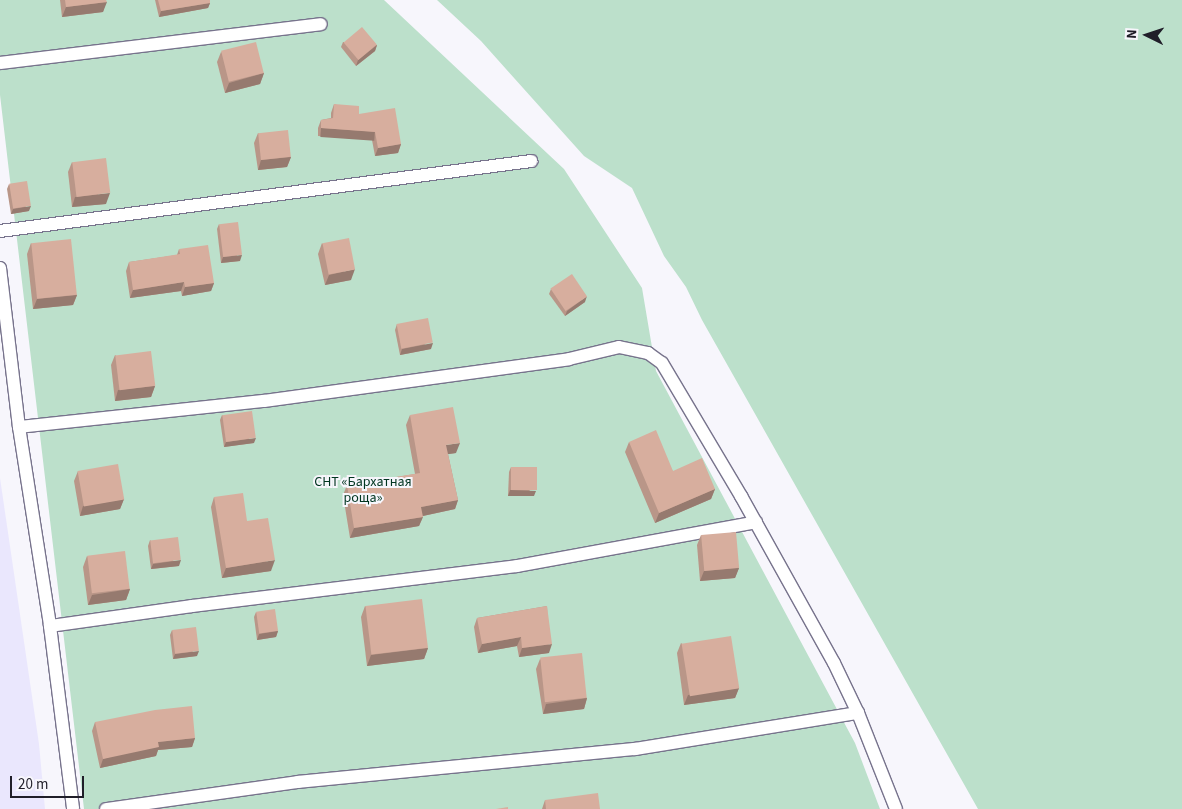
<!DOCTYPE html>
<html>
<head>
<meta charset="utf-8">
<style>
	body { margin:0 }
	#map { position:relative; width:1182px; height:809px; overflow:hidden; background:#f7f6fc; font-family:"Source Sans 3",sans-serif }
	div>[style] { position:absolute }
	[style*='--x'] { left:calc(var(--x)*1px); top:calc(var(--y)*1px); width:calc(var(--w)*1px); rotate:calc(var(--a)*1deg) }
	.built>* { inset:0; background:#eae7fd }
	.green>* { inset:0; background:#bce0cb }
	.roads { filter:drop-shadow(1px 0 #77738c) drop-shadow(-1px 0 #77738c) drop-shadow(0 1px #77738c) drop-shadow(0 -1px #77738c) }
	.lane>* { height:12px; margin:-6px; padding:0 6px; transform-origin:6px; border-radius:6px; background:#fff }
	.wall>* { inset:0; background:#b99688 }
	.shaded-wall>* { inset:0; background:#967a6f; transform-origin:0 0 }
	.building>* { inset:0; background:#d7ae9e; transform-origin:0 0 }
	span { translate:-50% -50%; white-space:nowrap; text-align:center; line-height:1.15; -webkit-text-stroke:4px #f7f6fc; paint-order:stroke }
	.park-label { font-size:14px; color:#003520 }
	.north { position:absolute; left:1122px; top:10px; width:50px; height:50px; -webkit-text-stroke:4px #f7f6fc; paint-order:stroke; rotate:274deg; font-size:14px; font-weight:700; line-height:20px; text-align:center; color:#201e29 }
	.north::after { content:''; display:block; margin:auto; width:18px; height:22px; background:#201e29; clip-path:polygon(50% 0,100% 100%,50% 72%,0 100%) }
	.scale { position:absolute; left:10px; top:776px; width:74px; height:22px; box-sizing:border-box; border:2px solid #201e29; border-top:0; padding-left:6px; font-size:15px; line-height:18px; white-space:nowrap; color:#201e29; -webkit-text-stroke:4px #f7f6fc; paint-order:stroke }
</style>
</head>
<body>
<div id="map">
	<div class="built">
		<i style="clip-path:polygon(0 478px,39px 744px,45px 809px,0 809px)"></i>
	</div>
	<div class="green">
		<i style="clip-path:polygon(0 0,384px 0,564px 169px,642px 288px,656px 371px,855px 743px,880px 809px,84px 809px,0 95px)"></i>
		<i style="clip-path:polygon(437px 0,1182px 0,1182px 809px,978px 809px,702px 320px,686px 287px,664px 256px,632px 188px,584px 156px,481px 41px)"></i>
	</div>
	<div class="roads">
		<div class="lane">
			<i style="--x:0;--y:63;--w:323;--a:-6.9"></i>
			<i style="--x:0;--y:231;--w:536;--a:-7.51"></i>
			<i style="--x:0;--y:268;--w:160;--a:83.2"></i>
			<i style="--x:19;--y:427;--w:201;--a:81.1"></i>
			<i style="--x:50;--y:626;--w:184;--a:82.8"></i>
			<i style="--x:19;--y:427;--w:246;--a:-6.1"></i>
			<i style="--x:264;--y:401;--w:308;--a:-7.8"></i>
			<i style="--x:569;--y:359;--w:51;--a:-13.5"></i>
			<i style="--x:619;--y:347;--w:30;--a:12"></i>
			<i style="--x:648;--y:353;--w:17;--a:36"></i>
			<i style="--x:662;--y:363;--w:155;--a:59.3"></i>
			<i style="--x:741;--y:496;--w:191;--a:60.9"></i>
			<i style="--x:834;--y:663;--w:55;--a:64.4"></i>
			<i style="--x:858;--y:713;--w:103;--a:68.4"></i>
			<i style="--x:50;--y:626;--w:143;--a:-8"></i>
			<i style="--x:192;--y:606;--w:327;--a:-7"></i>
			<i style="--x:517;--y:566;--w:243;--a:-10.4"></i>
			<i style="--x:106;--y:809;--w:194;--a:-8"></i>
			<i style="--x:298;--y:782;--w:339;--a:-5.6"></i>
			<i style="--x:635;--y:749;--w:226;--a:-9.2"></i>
		</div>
	</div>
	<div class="wall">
		<i style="clip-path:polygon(60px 0,106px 0,103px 12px,62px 17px)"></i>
		<i style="clip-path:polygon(155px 0,210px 0,210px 3px,208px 8px,159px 17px)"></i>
		<i style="clip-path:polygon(343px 42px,377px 45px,375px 51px,356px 66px,341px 47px)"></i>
		<i style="clip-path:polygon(221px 52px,264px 73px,260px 84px,225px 93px,217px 62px)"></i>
		<i style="clip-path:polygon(334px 104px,359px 114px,401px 144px,398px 153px,375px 156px,372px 140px,318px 136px,318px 128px,321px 120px,331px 118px,331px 113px)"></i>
		<i style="clip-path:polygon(258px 133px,291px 157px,287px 167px,258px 170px,254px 143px)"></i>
		<i style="clip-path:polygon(72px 162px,106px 204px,72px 207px,68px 172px)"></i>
		<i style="clip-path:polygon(9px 184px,29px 211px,11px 214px,7px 189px)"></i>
		<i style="clip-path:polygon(219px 224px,240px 261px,221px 263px,217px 229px)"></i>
		<i style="clip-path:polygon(31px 243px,77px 295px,73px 305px,33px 309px,27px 254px)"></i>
		<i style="clip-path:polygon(322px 243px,351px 280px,325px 285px,318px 254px)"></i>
		<i style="clip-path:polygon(179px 249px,214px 283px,211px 291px,182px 296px,181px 291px,130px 298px,126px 271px,129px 262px,177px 255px)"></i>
		<i style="clip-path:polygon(551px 289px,585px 302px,565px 316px,549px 294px)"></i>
		<i style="clip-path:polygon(397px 324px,431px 349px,400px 355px,395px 330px)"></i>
		<i style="clip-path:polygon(115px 355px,155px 386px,151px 397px,115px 401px,111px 365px)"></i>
		<i style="clip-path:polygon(222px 415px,254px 443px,224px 447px,220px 420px)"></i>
		<i style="clip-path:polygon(410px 415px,456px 453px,448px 454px,458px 500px,455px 509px,423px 516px,419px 526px,350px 538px,343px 495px,347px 485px,415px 474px,406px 425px)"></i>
		<i style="clip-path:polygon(629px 442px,673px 471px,715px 489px,711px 499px,655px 523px,625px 452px)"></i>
		<i style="clip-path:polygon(511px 467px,534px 496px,508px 496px,509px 472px)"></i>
		<i style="clip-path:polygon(78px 471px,124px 499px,120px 509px,80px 516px,74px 481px)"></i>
		<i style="clip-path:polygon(214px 497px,247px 521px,271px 571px,222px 578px,211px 507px)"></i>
		<i style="clip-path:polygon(701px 535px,739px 568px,735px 578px,700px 581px,697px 545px)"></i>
		<i style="clip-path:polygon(150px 540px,179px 566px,151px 569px,148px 546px)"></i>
		<i style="clip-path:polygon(87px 556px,130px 589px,126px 600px,88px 605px,83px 567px)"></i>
		<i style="clip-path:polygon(365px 606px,428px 648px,424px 659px,367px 666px,361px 617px)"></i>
		<i style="clip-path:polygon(547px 606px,549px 653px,519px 657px,517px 646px,478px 653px,474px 627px,477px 618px)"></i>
		<i style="clip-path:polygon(256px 612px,278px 631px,276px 637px,257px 640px,254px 617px)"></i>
		<i style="clip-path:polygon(172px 630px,197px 656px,173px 659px,170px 635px)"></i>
		<i style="clip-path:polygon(681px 643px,739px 688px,735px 698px,684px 705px,677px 653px)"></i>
		<i style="clip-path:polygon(540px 659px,587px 698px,584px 709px,543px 714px,536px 669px)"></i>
		<i style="clip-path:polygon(95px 722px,195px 738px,192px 747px,158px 750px,156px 756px,100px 768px,92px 731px)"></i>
		<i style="clip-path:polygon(545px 800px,600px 809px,542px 809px)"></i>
	</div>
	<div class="shaded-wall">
		<i style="clip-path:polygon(107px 2px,103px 12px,62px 17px,66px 7px)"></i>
		<i style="clip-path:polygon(210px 3px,208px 8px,159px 17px,161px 11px)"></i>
		<i style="clip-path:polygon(377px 45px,375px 51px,356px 66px,358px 60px)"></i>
		<i style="clip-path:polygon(264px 73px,260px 84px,225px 93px,229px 83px)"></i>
		<i style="left:321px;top:128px;width:54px;height:9px;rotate:4deg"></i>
		<i style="clip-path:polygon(401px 144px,398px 153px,375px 156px,378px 148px)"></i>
		<i style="clip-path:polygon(291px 157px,287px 167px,258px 170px,261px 160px)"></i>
		<i style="clip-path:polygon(110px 193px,106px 204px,72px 207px,75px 197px)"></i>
		<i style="clip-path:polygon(31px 206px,29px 211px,11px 214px,13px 209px)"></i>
		<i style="clip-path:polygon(242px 255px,240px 261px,221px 263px,223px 257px)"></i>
		<i style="clip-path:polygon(355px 269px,351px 280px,325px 285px,329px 275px)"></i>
		<i style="clip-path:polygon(184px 282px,181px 291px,130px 298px,133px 290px)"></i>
		<i style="clip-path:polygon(214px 283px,211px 291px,182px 296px,185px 287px)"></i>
		<i style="clip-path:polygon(77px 295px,73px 305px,33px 309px,37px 299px)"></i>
		<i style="clip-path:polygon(587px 296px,585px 302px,565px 316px,567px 311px)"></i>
		<i style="clip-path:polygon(433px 343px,431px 349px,400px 355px,402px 349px)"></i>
		<i style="clip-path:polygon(155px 386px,151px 397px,115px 401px,118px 390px)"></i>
		<i style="clip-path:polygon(256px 438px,254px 443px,224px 447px,226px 442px)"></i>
		<i style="clip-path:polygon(460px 443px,456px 453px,442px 455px,446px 445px)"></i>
		<i style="clip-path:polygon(715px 489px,711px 499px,655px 523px,659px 513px)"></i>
		<i style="clip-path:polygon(510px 490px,536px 491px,534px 496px,508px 496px)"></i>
		<i style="clip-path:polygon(124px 499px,120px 509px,80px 516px,83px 506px)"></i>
		<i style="clip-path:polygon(458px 500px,455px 509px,418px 517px,421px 507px)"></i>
		<i style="clip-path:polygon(423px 517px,419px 526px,350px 538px,354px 528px)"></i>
		<i style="clip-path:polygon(181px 560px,179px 566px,151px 569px,153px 564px)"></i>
		<i style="clip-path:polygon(275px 560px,271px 571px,222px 578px,226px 568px)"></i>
		<i style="clip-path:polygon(739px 568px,735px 578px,700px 581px,704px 571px)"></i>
		<i style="clip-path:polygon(130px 589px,126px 600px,88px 605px,92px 595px)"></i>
		<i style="clip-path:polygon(278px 631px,276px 637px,257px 640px,259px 634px)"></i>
		<i style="clip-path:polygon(521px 637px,517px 646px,478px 653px,482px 644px)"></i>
		<i style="clip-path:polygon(552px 644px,549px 653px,519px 657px,522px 648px)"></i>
		<i style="clip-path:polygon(428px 648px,424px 659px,367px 666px,371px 655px)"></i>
		<i style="clip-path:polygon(199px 651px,197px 656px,173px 659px,175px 654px)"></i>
		<i style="clip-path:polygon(739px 688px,735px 698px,684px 705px,688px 695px)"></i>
		<i style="clip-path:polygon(587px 698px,584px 709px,543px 714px,546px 704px)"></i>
		<i style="clip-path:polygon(195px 738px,192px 747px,158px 750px,156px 756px,100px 768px,103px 759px,158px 742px)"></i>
	</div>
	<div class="building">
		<i style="clip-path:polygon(65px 0,106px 0,107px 2px,66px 7px)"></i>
		<i style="clip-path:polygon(158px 0,210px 0,210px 3px,161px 11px)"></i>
		<i style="left:362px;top:27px;width:23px;height:24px;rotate:50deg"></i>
		<i style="left:256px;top:42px;width:32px;height:36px;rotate:76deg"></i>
		<i style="clip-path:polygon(334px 104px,359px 106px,359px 114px,395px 108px,401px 144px,378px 148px,375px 132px,321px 128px,321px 120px,333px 118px)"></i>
		<i style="left:288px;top:130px;width:27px;height:30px;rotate:84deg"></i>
		<i style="left:106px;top:158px;width:35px;height:34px;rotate:83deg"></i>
		<i style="left:27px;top:181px;width:25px;height:18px;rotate:81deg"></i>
		<i style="left:238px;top:222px;width:33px;height:19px;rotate:83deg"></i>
		<i style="left:349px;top:238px;width:32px;height:27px;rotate:79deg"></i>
		<i style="left:71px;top:239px;width:56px;height:40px;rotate:84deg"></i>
		<i style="clip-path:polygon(208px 245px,214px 283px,185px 287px,184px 282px,133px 290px,129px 262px,180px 254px,179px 249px)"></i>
		<i style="left:572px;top:274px;width:27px;height:26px;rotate:56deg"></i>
		<i style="left:428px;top:318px;width:25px;height:32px;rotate:79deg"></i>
		<i style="left:151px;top:351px;width:35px;height:36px;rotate:83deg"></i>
		<i style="clip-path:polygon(453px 407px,460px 443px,446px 445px,458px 500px,421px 507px,423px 517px,354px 528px,347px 485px,420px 473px,410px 415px)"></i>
		<i style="left:252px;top:411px;width:27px;height:30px;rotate:82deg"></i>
		<i style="clip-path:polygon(656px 430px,673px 471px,702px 458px,715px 489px,659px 513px,629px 442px)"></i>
		<i style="left:118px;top:464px;width:36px;height:41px;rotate:80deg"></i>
		<i style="left:511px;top:467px;width:26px;height:23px"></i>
		<i style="clip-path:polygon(243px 493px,247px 521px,268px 518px,275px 560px,226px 568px,214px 497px)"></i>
		<i style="left:736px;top:532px;width:36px;height:35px;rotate:85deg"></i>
		<i style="left:178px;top:537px;width:23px;height:28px;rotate:83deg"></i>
		<i style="left:125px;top:551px;width:38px;height:38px;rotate:83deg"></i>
		<i style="left:422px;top:599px;width:49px;height:57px;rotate:83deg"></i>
		<i style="clip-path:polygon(547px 606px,552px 644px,522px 648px,521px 637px,482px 644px,477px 618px)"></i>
		<i style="left:275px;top:609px;width:22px;height:19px;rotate:82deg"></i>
		<i style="left:196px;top:627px;width:24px;height:24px;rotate:83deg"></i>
		<i style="left:731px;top:636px;width:53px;height:50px;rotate:81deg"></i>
		<i style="left:582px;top:653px;width:45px;height:42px;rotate:84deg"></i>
		<i style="clip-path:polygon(192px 706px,195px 738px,158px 742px,159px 747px,103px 759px,95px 722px,155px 710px)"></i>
		<i style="clip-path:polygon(598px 793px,600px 809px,546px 809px,545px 800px)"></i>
		<i style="clip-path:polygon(508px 807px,508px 809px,496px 809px)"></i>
	</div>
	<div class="park-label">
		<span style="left:363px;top:490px">СНТ «Бархатная<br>роща»</span>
	</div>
	<div class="north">N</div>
	<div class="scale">20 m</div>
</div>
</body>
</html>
